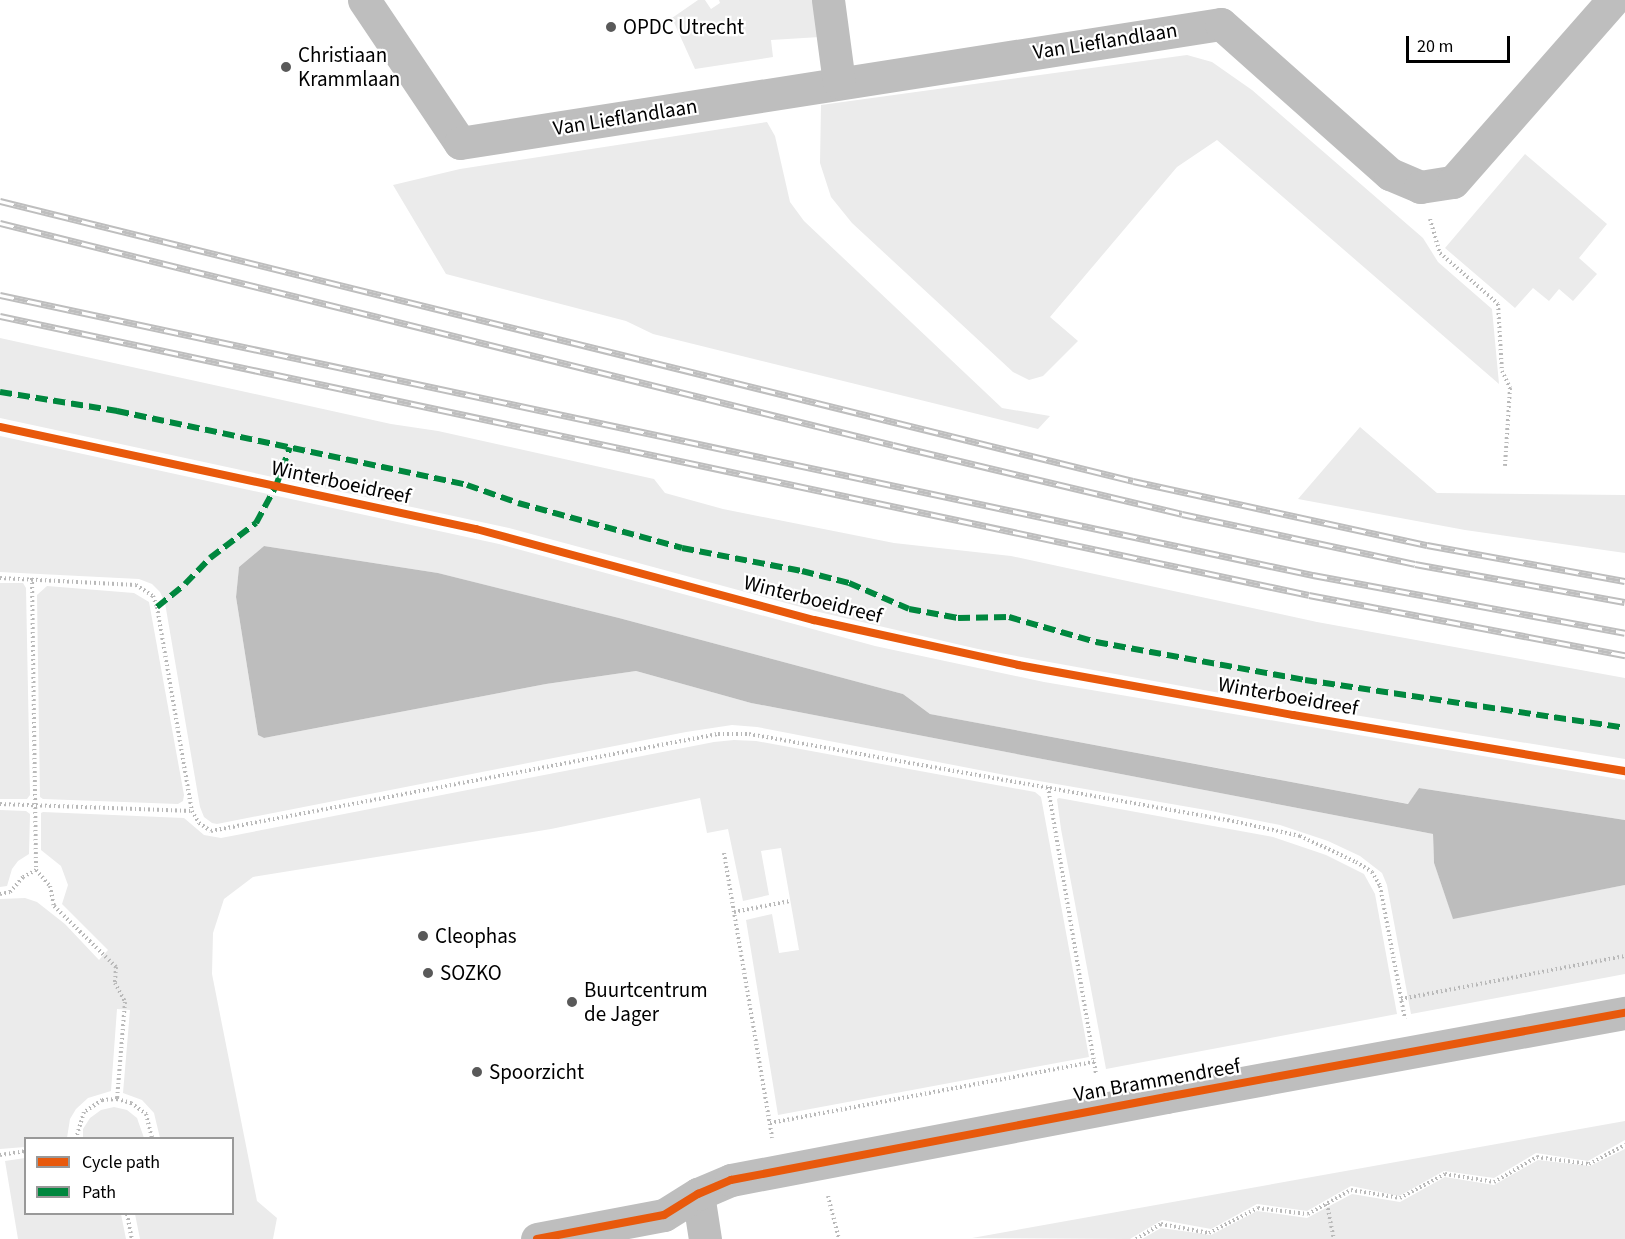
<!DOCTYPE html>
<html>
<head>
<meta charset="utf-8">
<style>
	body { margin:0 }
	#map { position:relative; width:1625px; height:1239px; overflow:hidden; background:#fff; font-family:"Source Sans 3",sans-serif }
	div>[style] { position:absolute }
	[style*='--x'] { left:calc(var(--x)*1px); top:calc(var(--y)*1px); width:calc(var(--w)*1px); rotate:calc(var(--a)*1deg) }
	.green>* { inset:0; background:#ebebeb }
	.water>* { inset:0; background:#bdbdbd }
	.path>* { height:4px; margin-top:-2px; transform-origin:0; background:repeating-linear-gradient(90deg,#b9b9b9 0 1.5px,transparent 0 4.5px) }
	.minor>* { height:33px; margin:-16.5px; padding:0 16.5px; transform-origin:16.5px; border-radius:16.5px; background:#bebebe }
	.rail>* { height:7px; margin-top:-3.5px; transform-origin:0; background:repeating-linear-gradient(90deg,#fff 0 14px,#bebebe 0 28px); box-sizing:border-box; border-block:2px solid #bebebe }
	.quiet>* { height:6px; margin-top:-3px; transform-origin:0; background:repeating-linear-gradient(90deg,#00873e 0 12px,transparent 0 18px) }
	.cycleway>* { height:8px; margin:-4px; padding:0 4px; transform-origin:4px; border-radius:4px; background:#e8590c }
	.dots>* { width:16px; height:16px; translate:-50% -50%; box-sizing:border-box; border:3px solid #fff; border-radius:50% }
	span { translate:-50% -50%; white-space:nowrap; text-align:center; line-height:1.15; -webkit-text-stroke:4.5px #fff; paint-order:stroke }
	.poi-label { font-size:21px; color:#000 }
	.left { translate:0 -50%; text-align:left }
	.street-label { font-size:21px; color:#000 }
	.legend { position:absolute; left:24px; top:1137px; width:210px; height:78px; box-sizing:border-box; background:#fff; border:2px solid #999; margin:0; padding:8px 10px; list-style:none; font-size:18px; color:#000 }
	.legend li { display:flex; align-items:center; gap:12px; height:30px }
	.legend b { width:30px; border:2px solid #999 }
	.scale { position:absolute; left:1406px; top:36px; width:104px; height:27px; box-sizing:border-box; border:3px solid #000; border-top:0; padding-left:8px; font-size:18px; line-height:21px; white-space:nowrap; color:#000; -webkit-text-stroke:4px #fff; paint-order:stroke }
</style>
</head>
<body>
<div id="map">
	<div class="green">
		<i style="clip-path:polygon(698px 0,705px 0,711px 9px,720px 3px,719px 0,815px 0,820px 37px,771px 40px,773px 57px,695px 69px,672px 18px)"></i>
		<i style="clip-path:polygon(1187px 55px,1212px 62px,1252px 90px,1423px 238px,1438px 262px,1492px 309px,1499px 384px,1217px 140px,1177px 167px,1050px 317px,1078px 341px,1043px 376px,1029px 380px,1013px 372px,852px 223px,831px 197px,820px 163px,821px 105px)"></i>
		<i style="clip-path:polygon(767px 122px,775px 136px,790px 202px,804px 221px,1002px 408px,1050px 416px,1038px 429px,653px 334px,626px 321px,446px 274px,393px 185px,460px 169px)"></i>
		<i style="clip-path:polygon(1525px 154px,1607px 224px,1579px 258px,1597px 274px,1573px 301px,1559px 289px,1549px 301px,1533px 288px,1515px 308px,1445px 248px)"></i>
		<i style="clip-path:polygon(0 338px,391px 424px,438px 431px,654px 479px,665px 493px,723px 509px,894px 543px,1011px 556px,1317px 622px,1625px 678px,1625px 759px,1231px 695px,978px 649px,819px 612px,509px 528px,0 418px)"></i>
		<i style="clip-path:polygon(1360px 427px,1437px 493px,1625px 495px,1625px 553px,1465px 530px,1298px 499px)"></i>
		<i style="clip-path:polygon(0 436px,499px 544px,875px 646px,945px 661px,1044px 682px,1625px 780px,1625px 820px,1419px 788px,1409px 804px,930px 714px,903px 694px,619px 618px,438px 573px,264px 546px,239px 567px,236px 597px,258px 735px,264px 738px,546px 684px,636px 671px,751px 703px,1433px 834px,1434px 863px,1453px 918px,1625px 885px,1625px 974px,1411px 1014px,1387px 885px,1382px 873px,1360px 856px,1328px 841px,1280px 825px,1206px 810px,1005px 775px,757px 727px,732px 725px,686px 732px,217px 824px,212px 823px,204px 817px,200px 807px,165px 603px,160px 592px,152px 584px,139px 579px,0 572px)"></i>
		<i style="clip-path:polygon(0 583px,23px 583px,26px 588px,30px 795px,27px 799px,0 799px)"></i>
		<i style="clip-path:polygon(47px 586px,134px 593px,149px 602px,184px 795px,183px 801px,178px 804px,43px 799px,40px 797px,37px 595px)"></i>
		<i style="clip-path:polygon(734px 740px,756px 741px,1035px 792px,1041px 797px,1089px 1057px,778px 1115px,746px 920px,772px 914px,779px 953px,799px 950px,781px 848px,761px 851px,769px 895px,743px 901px,728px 829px,707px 833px,700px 798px,551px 829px,253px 877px,224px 899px,213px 933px,212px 974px,257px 1201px,277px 1218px,273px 1239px,140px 1239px,135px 1214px,232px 1214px,232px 1138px,160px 1138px,154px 1113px,142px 1100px,123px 1093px,130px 1010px,117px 1009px,111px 1091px,88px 1098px,76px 1109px,70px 1119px,67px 1138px,26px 1138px,25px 1147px,0 1149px,0 899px,25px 898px,37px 902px,65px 924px,99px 960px,108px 950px,62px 904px,68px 885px,61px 866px,41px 850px,41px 813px,43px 812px,184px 818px,204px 835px,221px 838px,714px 742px)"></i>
		<i style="clip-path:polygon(1059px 798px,1273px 837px,1326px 855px,1364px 874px,1375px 894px,1397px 1014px,1106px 1069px,1061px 829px,1057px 799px)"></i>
		<i style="clip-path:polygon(0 810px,26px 811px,30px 814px,29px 854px,18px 861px,12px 869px,7px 886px,0 887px)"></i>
		<i style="clip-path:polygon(114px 1107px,127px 1110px,137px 1118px,144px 1138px,83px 1138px,83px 1129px,90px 1118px,101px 1110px)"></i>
		<i style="clip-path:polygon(1625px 1121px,1625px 1140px,1588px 1161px,1536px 1153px,1494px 1178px,1444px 1171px,1399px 1196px,1351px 1186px,1307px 1211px,1257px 1204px,1211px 1229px,1162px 1220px,1130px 1239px,972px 1238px)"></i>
		<i style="clip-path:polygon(1625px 1149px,1625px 1239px,1142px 1239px,1161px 1228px,1211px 1235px,1257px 1211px,1307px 1218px,1352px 1194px,1400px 1202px,1445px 1177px,1494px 1185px,1538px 1160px,1590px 1166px)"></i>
		<i style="clip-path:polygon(25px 1158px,26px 1214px,121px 1214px,126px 1239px,18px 1239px,5px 1161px)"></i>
	</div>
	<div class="water">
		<i style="clip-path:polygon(264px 546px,438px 573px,619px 618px,903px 694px,930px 714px,1408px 804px,1419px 788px,1625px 820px,1625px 885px,1453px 919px,1434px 863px,1433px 834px,751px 703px,636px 671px,546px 684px,264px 738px,258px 735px,236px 597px,239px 567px)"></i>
	</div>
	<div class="path">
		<i style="--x:1430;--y:219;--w:35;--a:74"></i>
		<i style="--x:1440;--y:253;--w:77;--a:41.3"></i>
		<i style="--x:1498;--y:304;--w:67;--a:86.6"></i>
		<i style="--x:1502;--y:371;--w:19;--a:65"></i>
		<i style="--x:1510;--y:388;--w:78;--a:93.7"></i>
		<i style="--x:0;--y:578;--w:136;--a:2.9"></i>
		<i style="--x:136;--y:585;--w:20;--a:33"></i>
		<i style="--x:153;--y:596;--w:12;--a:70"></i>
		<i style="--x:157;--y:607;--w:207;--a:80.3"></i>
		<i style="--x:192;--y:811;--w:14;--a:60"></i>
		<i style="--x:199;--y:823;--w:14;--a:34"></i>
		<i style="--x:211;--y:831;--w:516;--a:-10.83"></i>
		<i style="--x:718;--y:734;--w:31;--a:0"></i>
		<i style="--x:749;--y:734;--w:487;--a:10.2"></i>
		<i style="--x:1228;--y:820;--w:74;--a:12.5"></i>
		<i style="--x:1300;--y:836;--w:62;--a:24.9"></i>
		<i style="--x:1356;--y:862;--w:19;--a:32"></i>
		<i style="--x:1372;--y:872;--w:16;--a:60"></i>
		<i style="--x:1380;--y:886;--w:135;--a:79.4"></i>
		<i style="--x:32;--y:578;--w:292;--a:89.2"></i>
		<i style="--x:36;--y:870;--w:21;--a:49"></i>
		<i style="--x:50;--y:886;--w:20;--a:79"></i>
		<i style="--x:54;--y:906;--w:87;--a:44.5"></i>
		<i style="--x:116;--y:967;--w:16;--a:94"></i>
		<i style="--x:115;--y:983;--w:21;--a:62"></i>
		<i style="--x:125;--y:1002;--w:97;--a:94.7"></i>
		<i style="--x:117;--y:1099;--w:15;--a:176"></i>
		<i style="--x:102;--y:1100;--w:22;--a:146"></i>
		<i style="--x:84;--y:1112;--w:27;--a:107"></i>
		<i style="--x:1048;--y:787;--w:292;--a:80.5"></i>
		<i style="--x:0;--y:804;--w:192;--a:2.1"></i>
		<i style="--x:724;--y:853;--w:289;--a:80.4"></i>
		<i style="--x:0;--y:894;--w:10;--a:-11"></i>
		<i style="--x:10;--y:892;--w:20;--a:-49"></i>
		<i style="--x:23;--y:877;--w:15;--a:-28"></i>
		<i style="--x:734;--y:912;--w:57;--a:-11.1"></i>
		<i style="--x:1401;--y:999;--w:228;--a:-10.9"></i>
		<i style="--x:117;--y:1099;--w:15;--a:16"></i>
		<i style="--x:131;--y:1103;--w:19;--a:36"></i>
		<i style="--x:146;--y:1114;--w:25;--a:76"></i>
		<i style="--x:770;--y:1123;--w:330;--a:-10.7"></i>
		<i style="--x:0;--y:1155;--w:26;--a:-9"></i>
		<i style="--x:828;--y:1196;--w:44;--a:75.7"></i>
		<i style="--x:1327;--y:1204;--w:36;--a:79"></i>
		<i style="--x:127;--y:1214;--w:25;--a:79"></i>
		<i style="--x:1136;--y:1239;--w:29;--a:-31"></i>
		<i style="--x:1161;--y:1224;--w:49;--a:10.6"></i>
		<i style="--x:1209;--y:1233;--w:55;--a:-27"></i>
		<i style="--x:1258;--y:1208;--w:50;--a:6.8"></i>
		<i style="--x:1308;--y:1214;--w:49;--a:-29.2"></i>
		<i style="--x:1351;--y:1190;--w:50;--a:9.3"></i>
		<i style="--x:1400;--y:1198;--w:51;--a:-28.1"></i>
		<i style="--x:1445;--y:1174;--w:50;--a:9.3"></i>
		<i style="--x:1494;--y:1182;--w:50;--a:-30.2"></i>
		<i style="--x:1537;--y:1157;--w:52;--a:7.7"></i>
		<i style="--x:1589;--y:1164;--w:41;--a:-27.8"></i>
	</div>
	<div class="minor">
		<i style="--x:364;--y:0;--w:172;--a:56.1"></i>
		<i style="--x:460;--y:143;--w:770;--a:-8.89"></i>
		<i style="--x:828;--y:0;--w:83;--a:82.4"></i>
		<i style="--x:1221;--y:24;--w:226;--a:41.6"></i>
		<i style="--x:1390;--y:174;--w:33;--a:23"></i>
		<i style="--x:1420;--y:187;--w:33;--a:-9"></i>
		<i style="--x:1453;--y:182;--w:242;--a:-48.7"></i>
		<i style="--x:698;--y:1194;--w:46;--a:81.2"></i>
		<i style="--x:537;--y:1239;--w:129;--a:-10.7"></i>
		<i style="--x:664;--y:1215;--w:40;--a:-32"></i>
		<i style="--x:698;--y:1194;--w:36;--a:-23"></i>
		<i style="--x:731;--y:1180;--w:443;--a:-10.8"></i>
		<i style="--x:1166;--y:1097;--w:467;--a:-10.4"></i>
	</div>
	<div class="rail">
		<i style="--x:0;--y:201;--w:1167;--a:13.88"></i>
		<i style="--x:1133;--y:481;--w:301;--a:12.3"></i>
		<i style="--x:1427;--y:545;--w:201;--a:10.3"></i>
		<i style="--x:0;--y:223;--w:920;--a:13.96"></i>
		<i style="--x:893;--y:445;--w:297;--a:13.4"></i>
		<i style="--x:1182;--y:514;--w:238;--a:12.1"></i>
		<i style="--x:1415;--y:564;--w:213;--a:10.3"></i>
		<i style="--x:0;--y:295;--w:1343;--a:12.04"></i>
		<i style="--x:1313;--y:575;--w:317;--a:10.5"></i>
		<i style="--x:0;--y:316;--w:1338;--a:12.03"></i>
		<i style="--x:1309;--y:595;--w:322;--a:10.8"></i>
	</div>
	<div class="quiet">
		<i style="--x:0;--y:392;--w:119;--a:9.2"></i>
		<i style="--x:117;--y:411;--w:358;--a:11.9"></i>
		<i style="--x:467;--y:485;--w:54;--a:19.4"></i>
		<i style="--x:518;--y:503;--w:170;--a:15.3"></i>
		<i style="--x:682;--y:548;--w:122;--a:10.9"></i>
		<i style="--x:802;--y:571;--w:49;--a:14.3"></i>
		<i style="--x:849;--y:583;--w:65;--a:23.4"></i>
		<i style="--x:909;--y:609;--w:50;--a:10.4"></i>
		<i style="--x:958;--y:618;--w:51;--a:-1.1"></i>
		<i style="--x:1009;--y:617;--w:91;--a:16"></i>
		<i style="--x:1096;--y:642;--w:212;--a:10.3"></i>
		<i style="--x:1305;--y:680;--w:324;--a:8.5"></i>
		<i style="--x:157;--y:607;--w:36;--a:-39"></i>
		<i style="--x:185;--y:584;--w:36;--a:-46"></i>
		<i style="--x:210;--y:558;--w:58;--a:-37.3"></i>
		<i style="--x:256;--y:523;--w:42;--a:-61.6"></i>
		<i style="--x:276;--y:486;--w:41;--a:-70.3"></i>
	</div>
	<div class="cycleway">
		<i style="--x:0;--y:427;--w:487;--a:12.1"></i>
		<i style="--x:476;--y:529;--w:350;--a:15.1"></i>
		<i style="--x:814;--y:620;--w:209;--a:12.4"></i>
		<i style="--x:1018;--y:665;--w:280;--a:10.3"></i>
		<i style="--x:1293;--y:715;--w:337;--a:9.6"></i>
		<i style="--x:537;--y:1239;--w:129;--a:-10.7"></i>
		<i style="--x:664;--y:1215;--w:40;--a:-32"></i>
		<i style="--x:698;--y:1194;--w:36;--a:-23"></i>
		<i style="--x:731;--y:1180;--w:443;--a:-10.8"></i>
		<i style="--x:1166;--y:1097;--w:467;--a:-10.4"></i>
	</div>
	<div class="dots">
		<i style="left:611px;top:27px;background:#595959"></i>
		<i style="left:286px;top:67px;background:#595959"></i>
		<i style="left:423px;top:936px;background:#595959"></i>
		<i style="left:428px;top:973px;background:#595959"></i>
		<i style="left:572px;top:1002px;background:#595959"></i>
		<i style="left:477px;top:1072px;background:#595959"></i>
	</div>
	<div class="poi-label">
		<span class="left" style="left:623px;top:27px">OPDC Utrecht</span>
		<span class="left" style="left:298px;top:67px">Christiaan<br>Krammlaan</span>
		<span class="left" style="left:435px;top:936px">Cleophas</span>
		<span class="left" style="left:440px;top:973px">SOZKO</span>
		<span class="left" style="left:584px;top:1002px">Buurtcentrum<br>de Jager</span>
		<span class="left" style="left:489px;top:1072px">Spoorzicht</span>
	</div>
	<div class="street-label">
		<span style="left:1105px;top:41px;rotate:-9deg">Van Lieflandlaan</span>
		<span style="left:625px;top:117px;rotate:-9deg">Van Lieflandlaan</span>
		<span style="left:341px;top:482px;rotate:12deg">Winterboeidreef</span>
		<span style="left:813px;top:599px;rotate:14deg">Winterboeidreef</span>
		<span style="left:1288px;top:696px;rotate:10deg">Winterboeidreef</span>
		<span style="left:1157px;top:1080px;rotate:-10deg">Van Brammendreef</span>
	</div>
	<ul class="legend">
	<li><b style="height:8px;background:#e8590c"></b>Cycle path</li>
	<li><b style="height:8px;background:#00873e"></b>Path</li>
	</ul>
	<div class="scale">20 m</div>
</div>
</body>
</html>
